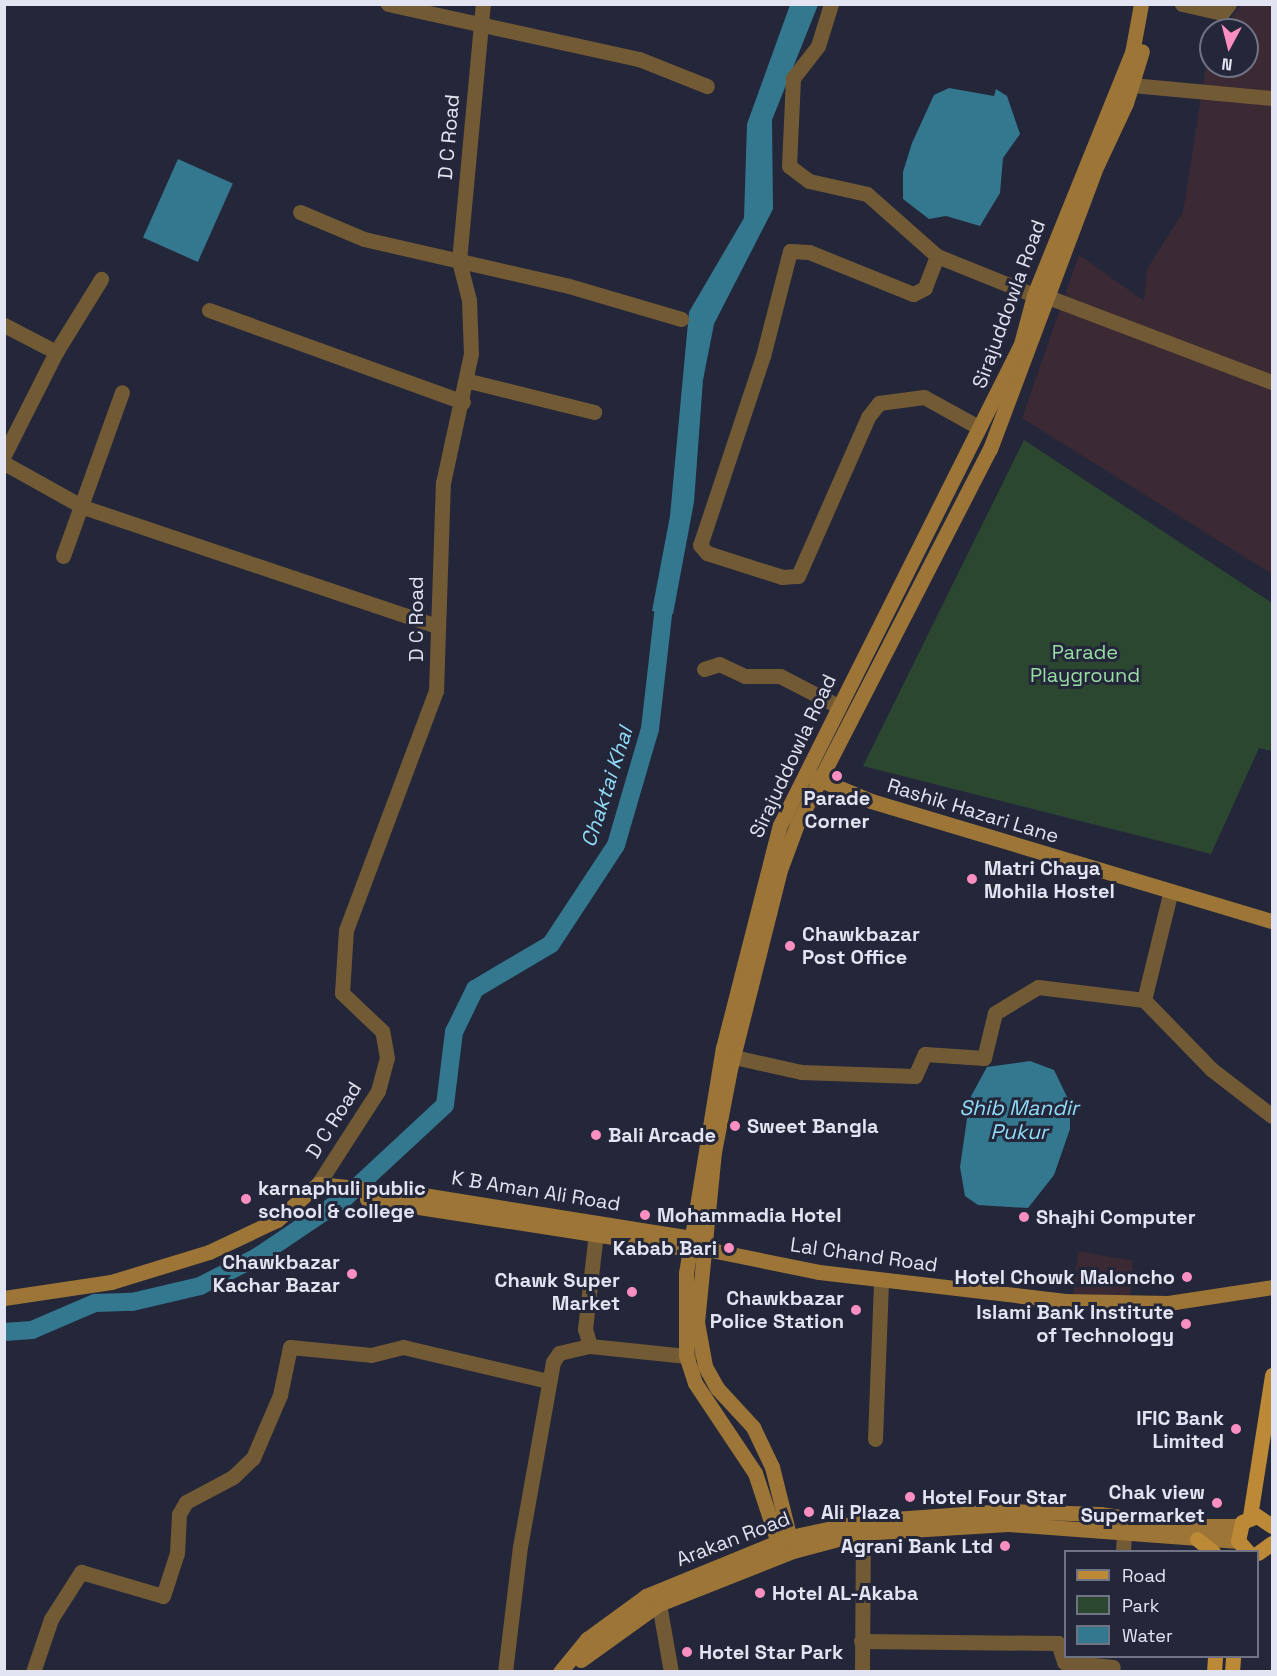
<!DOCTYPE html>
<html>
<head>
<meta charset="utf-8">
<style>
	body { margin:0 }
	#map { position:relative; width:1277px; height:1676px; overflow:hidden; background:#24273a; font-family:"Space Grotesk",sans-serif }
	div>[style] { position:absolute }
	[style*='--x'] { left:calc(var(--x)*1px); top:calc(var(--y)*1px); width:calc(var(--w)*1px); rotate:calc(var(--a)*1deg) }
	.education>* { inset:0; background:#3b2a34 }
	.green>* { inset:0; background:#2c4730 }
	.water>* { inset:0; background:#33788f; transform-origin:0 0 }
	.canal>* { height:18px; margin:-9px; padding:0 9px; transform-origin:9px; border-radius:9px; background:#33788f }
	.street>* { height:15px; margin:-7.5px; padding:0 7.5px; transform-origin:7.5px; border-radius:7.5px; background:#725a35 }
	.secondary>* { height:15px; margin:-7.5px; padding:0 7.5px; transform-origin:7.5px; border-radius:7.5px; background:#9c7537 }
	.primary>* { height:15px; margin:-7.5px; padding:0 7.5px; transform-origin:7.5px; border-radius:7.5px; background:#bc8a36 }
	.dots>* { width:16px; height:16px; translate:-50% -50%; box-sizing:border-box; border:3px solid #24273a; border-radius:50% }
	span { translate:-50% -50%; white-space:nowrap; text-align:center; line-height:1.15; -webkit-text-stroke:6px #24273a; paint-order:stroke }
	.street-label { font-size:20px; color:#e2e4f1 }
	.park-label { font-size:20px; color:#98dda2 }
	.poi-label { font-size:20px; color:#e2e4f1; font-weight:700 }
	.left { translate:0 -50%; text-align:left }
	.right { translate:-100% -50%; text-align:right }
	.water-label { font-size:21px; color:#90ddf9; font-style:italic }
	.frame { position:absolute; inset:0; border:6px solid #e2e4f1; pointer-events:none }
	.legend { position:absolute; left:1064px; top:1550px; width:195px; height:108px; box-sizing:border-box; background:#24273a; border:2px solid #707383; margin:0; padding:8px 10px; list-style:none; font-size:18px; color:#e2e4f1 }
	.legend li { display:flex; align-items:center; gap:12px; height:30px }
	.legend b { width:30px; border:2px solid #707383 }
	.north { position:absolute; left:1199px; top:18px; width:60px; height:60px; box-sizing:border-box; background:#24273a; border:2px solid #707383; border-radius:50%; rotate:187deg; font-size:16px; font-weight:700; line-height:24px; text-align:center; color:#e2e4f1 }
	.north::after { content:''; display:block; margin:auto; width:21px; height:27px; background:#fc8fc2; clip-path:polygon(50% 0,100% 100%,50% 72%,0 100%) }
</style>
</head>
<body>
<div id="map">
	<div class="education">
		<i style="clip-path:polygon(1241px 5px,1272px 5px,1272px 574px,1022px 418px,1079px 255px,1144px 301px,1147px 269px,1183px 212px,1207px 60px,1211px 52px,1211px 66px,1247px 66px,1247px 30px,1222px 30px)"></i>
		<i style="clip-path:polygon(1078px 1251px,1133px 1261px,1130px 1298px,1073px 1296px)"></i>
	</div>
	<div class="green">
		<i style="clip-path:polygon(1024px 440px,1272px 603px,1272px 751px,1259px 748px,1211px 854px,863px 766px)"></i>
	</div>
	<div class="water">
		<i style="clip-path:polygon(790px 5px,818px 5px,772px 120px,773px 209px,714px 324px,703px 380px,694px 502px,673px 614px,652px 611px,670px 516px,689px 312px,744px 218px,747px 124px)"></i>
		<i style="clip-path:polygon(949px 88px,994px 96px,996px 89px,1007px 96px,1020px 134px,1003px 158px,1000px 193px,980px 226px,946px 216px,929px 219px,903px 199px,903px 172px,912px 143px,934px 95px)"></i>
		<i style="left:178px;top:159px;width:60px;height:86px;rotate:24deg"></i>
		<i style="clip-path:polygon(1030px 1061px,1054px 1070px,1070px 1103px,1070px 1129px,1054px 1175px,1028px 1208px,978px 1205px,965px 1196px,960px 1167px,970px 1098px,987px 1067px)"></i>
	</div>
	<div class="canal">
		<i style="--x:4;--y:1332;--w:28;--a:-4"></i>
		<i style="--x:32;--y:1330;--w:69;--a:-23.2"></i>
		<i style="--x:95;--y:1303;--w:37;--a:-2"></i>
		<i style="--x:132;--y:1302;--w:70;--a:-13.2"></i>
		<i style="--x:200;--y:1286;--w:64;--a:-27"></i>
		<i style="--x:257;--y:1257;--w:107;--a:-34"></i>
		<i style="--x:346;--y:1197;--w:135;--a:-42.9"></i>
		<i style="--x:445;--y:1105;--w:74;--a:-83"></i>
		<i style="--x:454;--y:1032;--w:48;--a:-64"></i>
		<i style="--x:475;--y:989;--w:88;--a:-30.6"></i>
		<i style="--x:551;--y:944;--w:118;--a:-56.7"></i>
		<i style="--x:616;--y:845;--w:121;--a:-73.7"></i>
		<i style="--x:650;--y:729;--w:142;--a:-83.5"></i>
	</div>
	<div class="street">
		<i style="--x:388;--y:4;--w:257;--a:12.4"></i>
		<i style="--x:639;--y:59;--w:73;--a:21.7"></i>
		<i style="--x:831;--y:4;--w:44;--a:107.2"></i>
		<i style="--x:818;--y:46;--w:41;--a:128"></i>
		<i style="--x:793;--y:78;--w:88;--a:92.6"></i>
		<i style="--x:789;--y:166;--w:25;--a:37"></i>
		<i style="--x:809;--y:181;--w:59;--a:12.6"></i>
		<i style="--x:867;--y:194;--w:94;--a:41.5"></i>
		<i style="--x:937;--y:256;--w:105;--a:21.9"></i>
		<i style="--x:1182;--y:4;--w:41;--a:12.7"></i>
		<i style="--x:1222;--y:13;--w:11;--a:-52"></i>
		<i style="--x:1132;--y:85;--w:141;--a:5.3"></i>
		<i style="--x:300;--y:212;--w:69;--a:22.9"></i>
		<i style="--x:364;--y:239;--w:210;--a:12.9"></i>
		<i style="--x:569;--y:286;--w:117;--a:16.4"></i>
		<i style="--x:937;--y:256;--w:34;--a:111"></i>
		<i style="--x:925;--y:288;--w:13;--a:153"></i>
		<i style="--x:913;--y:294;--w:112;--a:-158"></i>
		<i style="--x:809;--y:252;--w:19;--a:-177"></i>
		<i style="--x:790;--y:251;--w:108;--a:104.4"></i>
		<i style="--x:763;--y:356;--w:199;--a:108.4"></i>
		<i style="--x:700;--y:545;--w:11;--a:49"></i>
		<i style="--x:707;--y:553;--w:79;--a:17.7"></i>
		<i style="--x:782;--y:577;--w:16;--a:-4"></i>
		<i style="--x:798;--y:576;--w:174;--a:-66.2"></i>
		<i style="--x:868;--y:417;--w:18;--a:-52"></i>
		<i style="--x:879;--y:403;--w:45;--a:-7.6"></i>
		<i style="--x:924;--y:397;--w:56;--a:28.9"></i>
		<i style="--x:1048;--y:297;--w:240;--a:20.8"></i>
		<i style="--x:209;--y:310;--w:270;--a:19.9"></i>
		<i style="--x:4;--y:325;--w:59;--a:27.4"></i>
		<i style="--x:469;--y:381;--w:129;--a:13.9"></i>
		<i style="--x:4;--y:455;--w:115;--a:-63.2"></i>
		<i style="--x:56;--y:352;--w:86;--a:-58.3"></i>
		<i style="--x:4;--y:463;--w:90;--a:29.1"></i>
		<i style="--x:83;--y:507;--w:373;--a:18.6"></i>
		<i style="--x:63;--y:556;--w:174;--a:-70.2"></i>
		<i style="--x:704;--y:669;--w:16;--a:-18"></i>
		<i style="--x:719;--y:664;--w:29;--a:25"></i>
		<i style="--x:745;--y:676;--w:35;--a:0"></i>
		<i style="--x:780;--y:676;--w:65;--a:27.3"></i>
		<i style="--x:1144;--y:1000;--w:109;--a:-76.2"></i>
		<i style="--x:734;--y:1057;--w:69;--a:12.6"></i>
		<i style="--x:801;--y:1072;--w:114;--a:2"></i>
		<i style="--x:915;--y:1076;--w:24;--a:-66"></i>
		<i style="--x:925;--y:1054;--w:59;--a:3.9"></i>
		<i style="--x:984;--y:1058;--w:46;--a:-76.3"></i>
		<i style="--x:995;--y:1013;--w:50;--a:-31.2"></i>
		<i style="--x:1038;--y:987;--w:107;--a:7"></i>
		<i style="--x:1144;--y:1000;--w:96;--a:45.8"></i>
		<i style="--x:1211;--y:1069;--w:77;--a:37.6"></i>
		<i style="--x:318;--y:1184;--w:111;--a:-57.2"></i>
		<i style="--x:378;--y:1091;--w:34;--a:-75"></i>
		<i style="--x:387;--y:1058;--w:27;--a:-100"></i>
		<i style="--x:382;--y:1031;--w:55;--a:-136.5"></i>
		<i style="--x:342;--y:993;--w:63;--a:-86.4"></i>
		<i style="--x:346;--y:930;--w:255;--a:-69.4"></i>
		<i style="--x:436;--y:691;--w:208;--a:-88.1"></i>
		<i style="--x:443;--y:483;--w:132;--a:-77.8"></i>
		<i style="--x:471;--y:354;--w:54;--a:-92.1"></i>
		<i style="--x:469;--y:300;--w:40;--a:-104.4"></i>
		<i style="--x:459;--y:261;--w:258;--a:-84.7"></i>
		<i style="--x:590;--y:1346;--w:18;--a:-106"></i>
		<i style="--x:585;--y:1329;--w:97;--a:-83.5"></i>
		<i style="--x:875;--y:1439;--w:159;--a:-87.8"></i>
		<i style="--x:1123;--y:1552;--w:21;--a:-87"></i>
		<i style="--x:659;--y:1604;--w:69;--a:80"></i>
		<i style="--x:861;--y:1641;--w:197;--a:0.6"></i>
		<i style="--x:1058;--y:1643;--w:20;--a:72"></i>
		<i style="--x:1064;--y:1662;--w:49;--a:5.8"></i>
		<i style="--x:33;--y:1672;--w:56;--a:-71.2"></i>
		<i style="--x:51;--y:1619;--w:56;--a:-57.4"></i>
		<i style="--x:81;--y:1572;--w:85;--a:16.3"></i>
		<i style="--x:163;--y:1596;--w:45;--a:-72"></i>
		<i style="--x:177;--y:1553;--w:39;--a:-87"></i>
		<i style="--x:179;--y:1514;--w:14;--a:-60"></i>
		<i style="--x:186;--y:1502;--w:53;--a:-28"></i>
		<i style="--x:233;--y:1477;--w:28;--a:-44"></i>
		<i style="--x:253;--y:1458;--w:69;--a:-66.8"></i>
		<i style="--x:280;--y:1395;--w:49;--a:-78.2"></i>
		<i style="--x:290;--y:1347;--w:81;--a:5.6"></i>
		<i style="--x:371;--y:1355;--w:33;--a:-14"></i>
		<i style="--x:403;--y:1347;--w:149;--a:13.2"></i>
		<i style="--x:505;--y:1672;--w:126;--a:-83.2"></i>
		<i style="--x:520;--y:1547;--w:188;--a:-79.9"></i>
		<i style="--x:553;--y:1362;--w:11;--a:-56"></i>
		<i style="--x:559;--y:1353;--w:32;--a:-13"></i>
		<i style="--x:590;--y:1346;--w:97;--a:5.9"></i>
		<i style="--x:686;--y:1356;--w:17;--a:-28"></i>
		<i style="--x:862;--y:1672;--w:139;--a:-89.6"></i>
	</div>
	<div class="secondary">
		<i style="--x:811;--y:776;--w:65;--a:22.6"></i>
		<i style="--x:871;--y:801;--w:419;--a:16.7"></i>
		<i style="--x:367;--y:1199;--w:327;--a:8.8"></i>
		<i style="--x:701;--y:1248;--w:120;--a:11.5"></i>
		<i style="--x:819;--y:1272;--w:248;--a:6.7"></i>
		<i style="--x:1065;--y:1301;--w:103;--a:1.1"></i>
		<i style="--x:1168;--y:1303;--w:105;--a:-8.7"></i>
		<i style="--x:4;--y:1298;--w:108;--a:-8.5"></i>
		<i style="--x:111;--y:1282;--w:102;--a:-17"></i>
		<i style="--x:209;--y:1252;--w:75;--a:-25.2"></i>
		<i style="--x:277;--y:1220;--w:55;--a:-41.3"></i>
		<i style="--x:318;--y:1184;--w:100;--a:5.8"></i>
		<i style="--x:417;--y:1194;--w:278;--a:9.1"></i>
		<i style="--x:793;--y:1551;--w:87;--a:-104"></i>
		<i style="--x:772;--y:1467;--w:44;--a:-115.4"></i>
		<i style="--x:753;--y:1427;--w:53;--a:-132.7"></i>
		<i style="--x:717;--y:1388;--w:25;--a:-119"></i>
		<i style="--x:705;--y:1366;--w:45;--a:-100.3"></i>
		<i style="--x:697;--y:1322;--w:171;--a:-84.3"></i>
		<i style="--x:714;--y:1152;--w:85;--a:-79.1"></i>
		<i style="--x:730;--y:1069;--w:205;--a:-75.9"></i>
		<i style="--x:780;--y:870;--w:49;--a:-69.7"></i>
		<i style="--x:797;--y:824;--w:422;--a:-62.8"></i>
		<i style="--x:990;--y:449;--w:303;--a:-69.4"></i>
		<i style="--x:1097;--y:165;--w:68;--a:-64.9"></i>
		<i style="--x:1126;--y:103;--w:54;--a:-72.9"></i>
		<i style="--x:782;--y:1555;--w:86;--a:-108.2"></i>
		<i style="--x:755;--y:1473;--w:108;--a:-123.7"></i>
		<i style="--x:695;--y:1383;--w:28;--a:-108"></i>
		<i style="--x:686;--y:1356;--w:83;--a:-90"></i>
		<i style="--x:686;--y:1273;--w:228;--a:-80.7"></i>
		<i style="--x:723;--y:1048;--w:230;--a:-75.7"></i>
		<i style="--x:780;--y:825;--w:538;--a:-63.39"></i>
		<i style="--x:1021;--y:344;--w:51;--a:-75.1"></i>
		<i style="--x:1034;--y:295;--w:261;--a:-68"></i>
		<i style="--x:1132;--y:53;--w:50;--a:-79.6"></i>
		<i style="--x:581;--y:1660;--w:96;--a:-35.7"></i>
		<i style="--x:659;--y:1604;--w:144;--a:-21.6"></i>
		<i style="--x:793;--y:1551;--w:69;--a:-15"></i>
		<i style="--x:860;--y:1533;--w:148;--a:-3.5"></i>
		<i style="--x:1008;--y:1524;--w:231;--a:4.2"></i>
		<i style="--x:560;--y:1672;--w:43;--a:-50.7"></i>
		<i style="--x:587;--y:1639;--w:73;--a:-36.1"></i>
		<i style="--x:646;--y:1596;--w:156;--a:-22.3"></i>
		<i style="--x:790;--y:1537;--w:78;--a:-11.9"></i>
		<i style="--x:866;--y:1521;--w:140;--a:-4.1"></i>
		<i style="--x:1006;--y:1511;--w:94;--a:1.8"></i>
		<i style="--x:1100;--y:1514;--w:80;--a:8.6"></i>
		<i style="--x:1179;--y:1526;--w:60;--a:0"></i>
	</div>
	<div class="primary">
		<i style="--x:1250;--y:1516;--w:143;--a:-81.1"></i>
		<i style="--x:1197;--y:1539;--w:21;--a:39"></i>
		<i style="--x:1248;--y:1552;--w:15;--a:-132"></i>
		<i style="--x:1238;--y:1541;--w:19;--a:-78"></i>
		<i style="--x:1242;--y:1522;--w:16;--a:-22"></i>
		<i style="--x:1257;--y:1516;--w:18;--a:34"></i>
		<i style="--x:1258;--y:1553;--w:17;--a:-36"></i>
		<i style="--x:1214;--y:1672;--w:16;--a:-86"></i>
		<i style="--x:1232;--y:1672;--w:16;--a:-86"></i>
	</div>
	<div class="dots">
		<i style="left:837px;top:776px;background:#fc8fc2"></i>
		<i style="left:972px;top:879px;background:#fc8fc2"></i>
		<i style="left:790px;top:946px;background:#fc8fc2"></i>
		<i style="left:735px;top:1126px;background:#fc8fc2"></i>
		<i style="left:596px;top:1135px;background:#fc8fc2"></i>
		<i style="left:246px;top:1199px;background:#fc8fc2"></i>
		<i style="left:645px;top:1215px;background:#fc8fc2"></i>
		<i style="left:1024px;top:1217px;background:#fc8fc2"></i>
		<i style="left:729px;top:1248px;background:#fc8fc2"></i>
		<i style="left:352px;top:1274px;background:#fc8fc2"></i>
		<i style="left:1187px;top:1277px;background:#fc8fc2"></i>
		<i style="left:632px;top:1292px;background:#fc8fc2"></i>
		<i style="left:856px;top:1310px;background:#fc8fc2"></i>
		<i style="left:1186px;top:1324px;background:#fc8fc2"></i>
		<i style="left:1236px;top:1429px;background:#fc8fc2"></i>
		<i style="left:910px;top:1497px;background:#fc8fc2"></i>
		<i style="left:1217px;top:1503px;background:#fc8fc2"></i>
		<i style="left:809px;top:1512px;background:#fc8fc2"></i>
		<i style="left:1005px;top:1546px;background:#fc8fc2"></i>
		<i style="left:760px;top:1593px;background:#fc8fc2"></i>
		<i style="left:687px;top:1652px;background:#fc8fc2"></i>
	</div>
	<div class="street-label">
		<span style="left:449px;top:137px;rotate:-85deg">D C Road</span>
		<span style="left:1009px;top:304px;rotate:-70deg">Sirajuddowla Road</span>
		<span style="left:416px;top:619px;rotate:-90deg">D C Road</span>
		<span style="left:793px;top:756px;rotate:-65deg">Sirajuddowla Road</span>
		<span style="left:973px;top:811px;rotate:17deg">Rashik Hazari Lane</span>
		<span style="left:334px;top:1120px;rotate:-58deg">D C Road</span>
		<span style="left:536px;top:1191px;rotate:9deg">K B Aman Ali Road</span>
		<span style="left:864px;top:1255px;rotate:8deg">Lal Chand Road</span>
		<span style="left:733px;top:1539px;rotate:-21deg">Arakan Road</span>
	</div>
	<div class="park-label">
		<span style="left:1085px;top:664px">Parade<br>Playground</span>
	</div>
	<div class="poi-label">
		<span style="left:837px;top:810px">Parade<br>Corner</span>
		<span class="left" style="left:984px;top:880px">Matri Chaya<br>Mohila Hostel</span>
		<span class="left" style="left:802px;top:946px">Chawkbazar<br>Post Office</span>
		<span class="left" style="left:747px;top:1126px">Sweet Bangla</span>
		<span class="left" style="left:608px;top:1135px">Bali Arcade</span>
		<span class="left" style="left:258px;top:1200px">karnaphuli public<br>school &amp; college</span>
		<span class="left" style="left:657px;top:1215px">Mohammadia Hotel</span>
		<span class="left" style="left:1036px;top:1217px">Shajhi Computer</span>
		<span class="right" style="left:717px;top:1248px">Kabab Bari</span>
		<span class="right" style="left:340px;top:1274px">Chawkbazar<br>Kachar Bazar</span>
		<span class="right" style="left:1175px;top:1277px">Hotel Chowk Maloncho</span>
		<span class="right" style="left:620px;top:1292px">Chawk Super<br>Market</span>
		<span class="right" style="left:844px;top:1310px">Chawkbazar<br>Police Station</span>
		<span class="right" style="left:1174px;top:1324px">Islami Bank Institute<br>of Technology</span>
		<span class="right" style="left:1224px;top:1430px">IFIC Bank<br>Limited</span>
		<span class="right" style="left:1205px;top:1504px">Chak view<br>Supermarket</span>
		<span class="left" style="left:922px;top:1497px">Hotel Four Star</span>
		<span class="left" style="left:821px;top:1512px">Ali Plaza</span>
		<span class="right" style="left:993px;top:1546px">Agrani Bank Ltd</span>
		<span class="left" style="left:772px;top:1593px">Hotel AL-Akaba</span>
		<span class="left" style="left:699px;top:1652px">Hotel Star Park</span>
	</div>
	<div class="water-label">
		<span style="left:607px;top:787px;rotate:-72deg">Chaktai Khal</span>
		<span style="left:1019px;top:1120px">Shib Mandir<br>Pukur</span>
	</div>
	<div class="frame"></div>
	<ul class="legend">
	<li><b style="height:8px;background:#bc8a36"></b>Road</li>
	<li><b style="height:16px;background:#2c4730"></b>Park</li>
	<li><b style="height:16px;background:#33788f"></b>Water</li>
	</ul>
	<div class="north">N</div>
</div>
</body>
</html>
